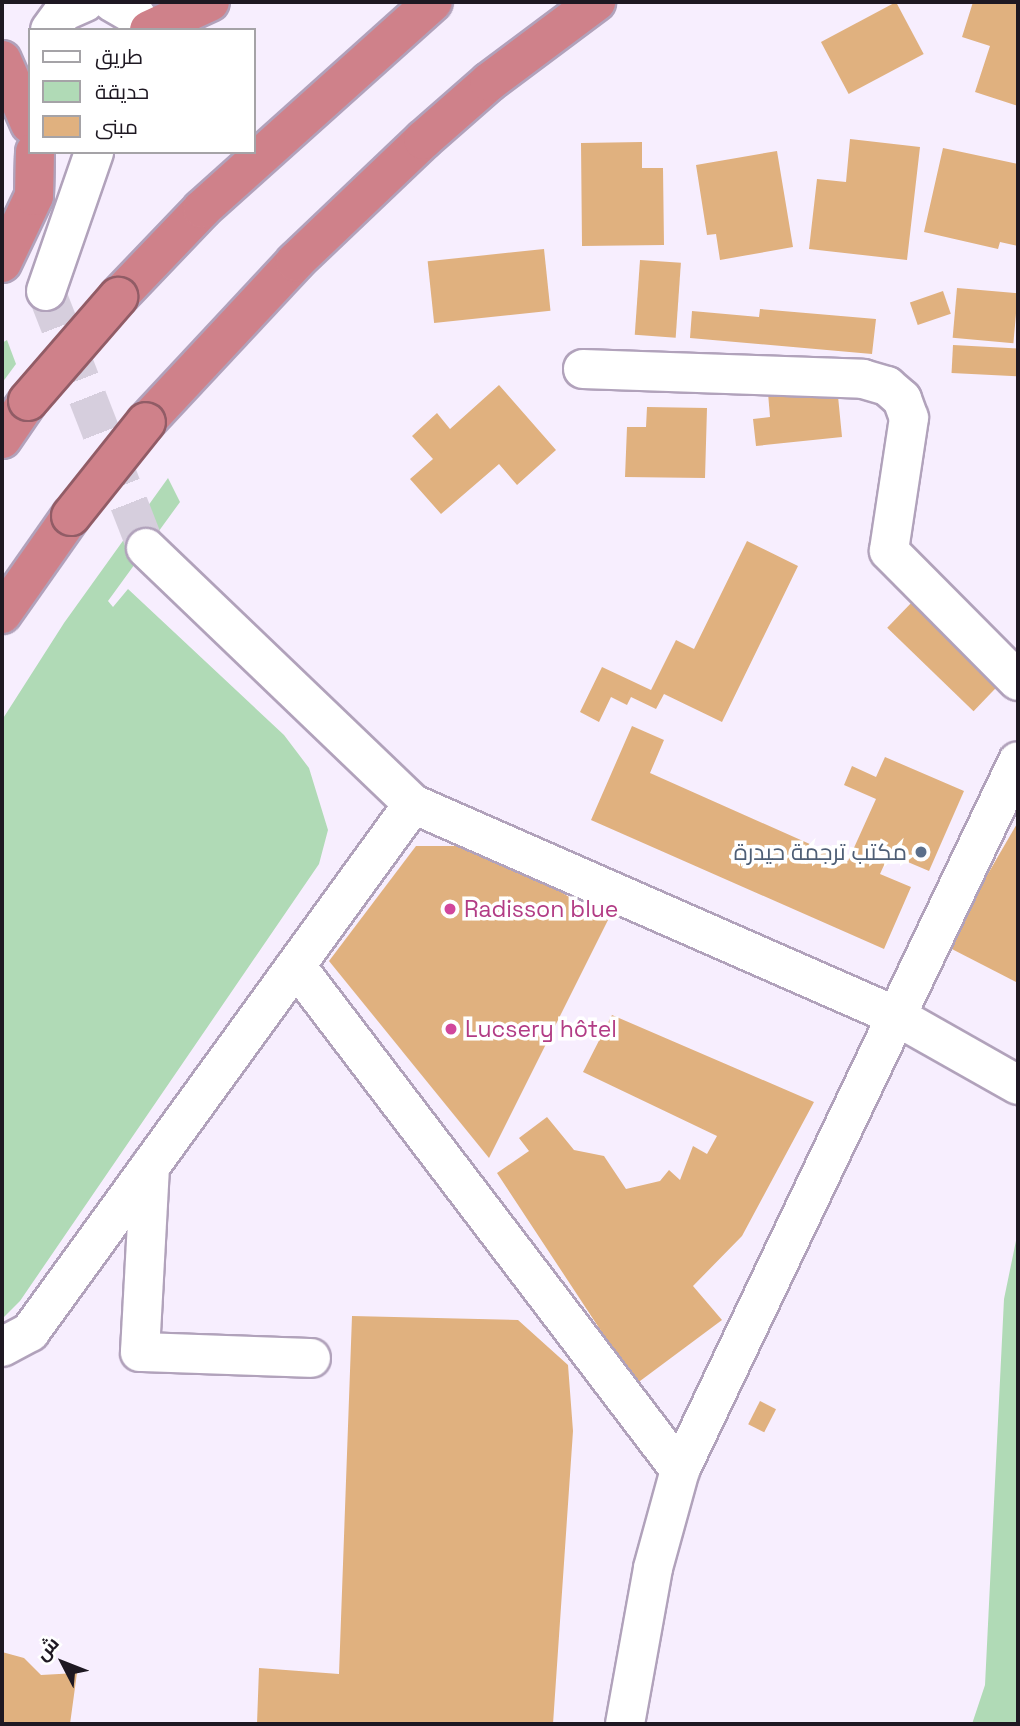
<!DOCTYPE html>
<html>
<head>
<meta charset="utf-8">
<style>
	body { margin:0 }
	#map { position:relative; width:1020px; height:1726px; overflow:hidden; background:#f7eefe; font-family:"Space Grotesk",Cairo,sans-serif }
	div>[style] { position:absolute }
	[style*='--x'] { left:calc(var(--x)*1px); top:calc(var(--y)*1px); width:calc(var(--w)*1px); rotate:calc(var(--a)*1deg) }
	.green>* { inset:0; background:#b0dab6 }
	.building>* { inset:0; background:#e0b17f; transform-origin:0 0 }
	.minor-tunnel>* { height:38px; margin-top:-19px; transform-origin:0; background:repeating-linear-gradient(90deg,#d6cedd 0 38px,transparent 0 57px) }
	.roads { filter:drop-shadow(2px 0 #b1a2bb) drop-shadow(-2px 0 #b1a2bb) drop-shadow(0 2px #b1a2bb) drop-shadow(0 -2px #b1a2bb) }
	.minor>* { height:38px; margin:-19px; padding:0 19px; transform-origin:19px; border-radius:19px; background:#fff }
	.highway>* { height:38px; margin:-19px; padding:0 19px; transform-origin:19px; border-radius:19px; background:#cf818a }
	.bridges { filter:drop-shadow(2px 0 #915c66) drop-shadow(-2px 0 #915c66) drop-shadow(0 2px #915c66) drop-shadow(0 -2px #915c66) }
	.highway-bridge>* { height:38px; margin:-19px; padding:0 19px; transform-origin:19px; border-radius:19px; background:#cf818a }
	.dots>* { width:19px; height:19px; translate:-50% -50%; box-sizing:border-box; border:4px solid #fff; border-radius:50% }
	span { translate:-50% -50%; white-space:nowrap; text-align:center; line-height:1.15; -webkit-text-stroke:7px #fff; paint-order:stroke }
	.service-label { font-size:23px; color:#4e5e75 }
	.right { translate:-100% -50%; text-align:right }
	.hotel-label { font-size:23px; color:#b23c85 }
	.left { translate:0 -50%; text-align:left }
	.frame { position:absolute; inset:0; border:4px solid #1e1822; pointer-events:none }
	.legend { position:absolute; left:28px; top:28px; width:228px; height:126px; box-sizing:border-box; background:#fff; border:2px solid #a5a3a7; margin:0; padding:9px 12px; list-style:none; font-size:21px; color:#1e1822 }
	.legend li { display:flex; align-items:center; gap:14px; height:35px }
	.legend b { width:35px; border:2px solid #a5a3a7 }
	.north { position:absolute; left:28px; top:1628px; width:70px; height:70px; -webkit-text-stroke:5px #fff; paint-order:stroke; rotate:312deg; font-size:19px; font-weight:700; line-height:28px; text-align:center; color:#1e1822 }
	.north::after { content:''; display:block; margin:auto; width:24px; height:32px; background:#1e1822; clip-path:polygon(50% 0,100% 100%,50% 72%,0 100%) }
</style>
</head>
<body>
<div id="map">
	<div class="green">
		<i style="clip-path:polygon(7px 340px,16px 364px,2px 383px,2px 343px)"></i>
		<i style="clip-path:polygon(168px 478px,180px 502px,108px 601px,113px 607px,128px 589px,284px 735px,309px 768px,328px 830px,319px 864px,20px 1301px,2px 1319px,2px 720px,64px 623px)"></i>
		<i style="clip-path:polygon(1018px 1231px,1018px 1724px,972px 1724px,985px 1685px,1004px 1299px)"></i>
	</div>
	<div class="building">
		<i style="left:896px;top:2px;width:59px;height:85px;rotate:62deg"></i>
		<i style="clip-path:polygon(973px 2px,1018px 2px,1018px 106px,975px 92px,990px 46px,962px 37px)"></i>
		<i style="clip-path:polygon(850px 139px,920px 147px,907px 260px,809px 249px,817px 179px,846px 182px)"></i>
		<i style="clip-path:polygon(642px 142px,642px 168px,663px 168px,664px 245px,582px 246px,581px 143px)"></i>
		<i style="clip-path:polygon(943px 148px,1018px 164px,1018px 246px,1000px 242px,998px 249px,924px 232px)"></i>
		<i style="clip-path:polygon(777px 151px,793px 247px,720px 260px,716px 234px,707px 235px,696px 165px)"></i>
		<i style="left:544px;top:249px;width:62px;height:117px;rotate:84deg"></i>
		<i style="left:640px;top:260px;width:41px;height:75px;rotate:4deg"></i>
		<i style="left:957px;top:288px;width:61px;height:50px;rotate:5deg"></i>
		<i style="left:943px;top:291px;width:24px;height:35px;rotate:71deg"></i>
		<i style="clip-path:polygon(760px 309px,876px 319px,872px 354px,690px 338px,692px 311px,759px 317px)"></i>
		<i style="left:953px;top:345px;width:65px;height:28px;rotate:3deg"></i>
		<i style="clip-path:polygon(499px 385px,556px 450px,517px 485px,499px 464px,441px 514px,410px 479px,433px 459px,412px 436px,437px 413px,450px 429px)"></i>
		<i style="clip-path:polygon(837px 386px,842px 437px,756px 446px,753px 419px,770px 417px,768px 393px)"></i>
		<i style="clip-path:polygon(647px 407px,707px 408px,705px 478px,625px 477px,627px 427px,646px 427px)"></i>
		<i style="clip-path:polygon(747px 541px,798px 566px,722px 722px,664px 694px,656px 709px,631px 697px,627px 705px,611px 697px,599px 722px,580px 712px,602px 667px,651px 690px,676px 640px,694px 649px)"></i>
		<i style="left:915px;top:599px;width:120px;height:40px;rotate:44deg"></i>
		<i style="clip-path:polygon(632px 726px,664px 740px,650px 773px,848px 861px,876px 799px,844px 785px,852px 766px,876px 777px,885px 757px,964px 791px,929px 871px,889px 854px,880px 874px,911px 887px,884px 949px,591px 820px)"></i>
		<i style="clip-path:polygon(1018px 822px,1018px 983px,946px 946px)"></i>
		<i style="clip-path:polygon(416px 846px,483px 846px,608px 920px,489px 1158px,329px 961px)"></i>
		<i style="clip-path:polygon(612px 1015px,814px 1102px,742px 1236px,693px 1286px,722px 1320px,636px 1384px,497px 1173px,529px 1151px,519px 1138px,547px 1117px,574px 1150px,604px 1156px,626px 1189px,660px 1181px,669px 1170px,680px 1180px,693px 1146px,707px 1154px,717px 1136px,583px 1072px)"></i>
		<i style="clip-path:polygon(352px 1316px,518px 1320px,568px 1365px,573px 1431px,553px 1724px,257px 1724px,259px 1668px,339px 1674px)"></i>
		<i style="left:760px;top:1401px;width:18px;height:26px;rotate:27deg"></i>
		<i style="clip-path:polygon(2px 1652px,24px 1658px,41px 1675px,77px 1673px,70px 1724px,2px 1724px)"></i>
	</div>
	<div class="minor-tunnel">
		<i style="--x:46;--y:291;--w:276;--a:68.7"></i>
	</div>
	<div class="roads">
		<div class="minor">
			<i style="--x:112;--y:2;--w:28;--a:30"></i>
			<i style="--x:136;--y:16;--w:17;--a:57"></i>
			<i style="--x:50;--y:30;--w:22;--a:-54"></i>
			<i style="--x:63;--y:12;--w:24;--a:-24"></i>
			<i style="--x:46;--y:291;--w:147;--a:-70.9"></i>
			<i style="--x:583;--y:369;--w:280;--a:2"></i>
			<i style="--x:863;--y:379;--w:25;--a:16"></i>
			<i style="--x:887;--y:386;--w:20;--a:41"></i>
			<i style="--x:902;--y:399;--w:20;--a:70"></i>
			<i style="--x:909;--y:418;--w:134;--a:98.6"></i>
			<i style="--x:889;--y:551;--w:183;--a:45.2"></i>
			<i style="--x:146;--y:548;--w:370;--a:43.8"></i>
			<i style="--x:413;--y:804;--w:527;--a:23.7"></i>
			<i style="--x:896;--y:1016;--w:140;--a:29.5"></i>
			<i style="--x:296;--y:966;--w:634;--a:52.7"></i>
			<i style="--x:150;--y:1167;--w:185;--a:93.1"></i>
			<i style="--x:140;--y:1352;--w:171;--a:2"></i>
			<i style="--x:2;--y:1347;--w:32;--a:-28"></i>
			<i style="--x:30;--y:1332;--w:652;--a:-54.04"></i>
			<i style="--x:625;--y:1724;--w:158;--a:-79.8"></i>
			<i style="--x:653;--y:1568;--w:102;--a:-74.6"></i>
			<i style="--x:680;--y:1470;--w:785;--a:-64.51"></i>
		</div>
		<div class="highway">
			<i style="--x:149;--y:30;--w:67;--a:-24.7"></i>
			<i style="--x:2;--y:60;--w:70;--a:66.4"></i>
			<i style="--x:2;--y:263;--w:74;--a:-64.5"></i>
			<i style="--x:34;--y:196;--w:44;--a:-88.7"></i>
			<i style="--x:118;--y:297;--w:122;--a:-46.3"></i>
			<i style="--x:202;--y:209;--w:310;--a:-41.9"></i>
			<i style="--x:146;--y:422;--w:219;--a:-47"></i>
			<i style="--x:295;--y:262;--w:177;--a:-43.6"></i>
			<i style="--x:423;--y:140;--w:88;--a:-41.3"></i>
			<i style="--x:489;--y:82;--w:134;--a:-36.8"></i>
			<i style="--x:2;--y:439;--w:46;--a:-55.6"></i>
			<i style="--x:2;--y:614;--w:120;--a:-54.9"></i>
		</div>
	</div>
	<div class="bridges">
		<div class="highway-bridge">
			<i style="--x:28;--y:401;--w:138;--a:-49.1"></i>
			<i style="--x:71;--y:516;--w:120;--a:-51.4"></i>
		</div>
	</div>
	<div class="dots">
		<i style="left:921px;top:852px;background:#5c6f8a"></i>
		<i style="left:450px;top:909px;background:#d1479c"></i>
		<i style="left:451px;top:1029px;background:#d1479c"></i>
	</div>
	<div class="service-label">
		<span class="right" style="left:907px;top:852px">مكتب ترجمة حيدرة</span>
	</div>
	<div class="hotel-label">
		<span class="left" style="left:464px;top:909px">Radisson blue</span>
		<span class="left" style="left:465px;top:1029px">Lucsery hôtel</span>
	</div>
	<div class="frame"></div>
	<ul class="legend">
	<li><b style="height:9px;background:#fff"></b>طريق</li>
	<li><b style="height:19px;background:#b0dab6"></b>حديقة</li>
	<li><b style="height:19px;background:#e0b17f"></b>مبنى</li>
	</ul>
	<div class="north">ش</div>
</div>
</body>
</html>
